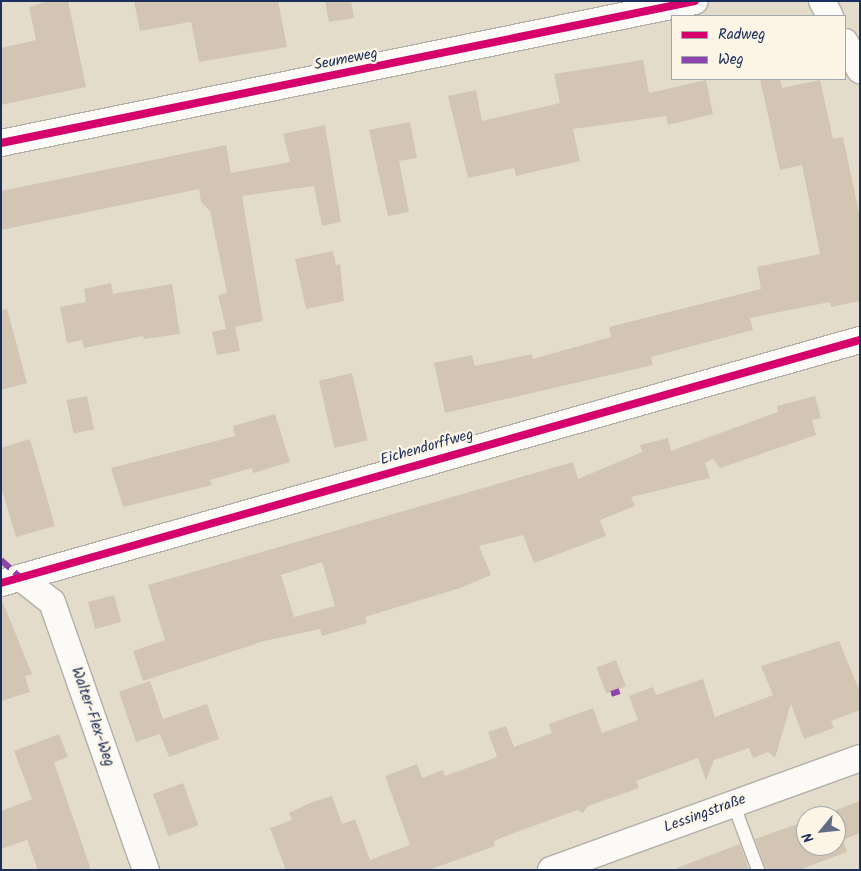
<!DOCTYPE html>
<html>
<head>
<meta charset="utf-8">
<style>
	body { margin:0 }
	#map { position:relative; width:861px; height:871px; overflow:hidden; background:#e4dcca; font-family:Kalam,sans-serif }
	div>[style] { position:absolute }
	[style*='--x'] { left:calc(var(--x)*1px); top:calc(var(--y)*1px); width:calc(var(--w)*1px); rotate:calc(var(--a)*1deg) }
	.building>* { inset:0; background:#d3c5b3; transform-origin:0 0 }
	.roads { filter:drop-shadow(1px 0 #b1aea7) drop-shadow(-1px 0 #b1aea7) drop-shadow(0 1px #b1aea7) drop-shadow(0 -1px #b1aea7) }
	.lane>* { height:12px; margin:-6px; padding:0 6px; transform-origin:6px; border-radius:6px; background:#fbfaf7 }
	.street>* { height:26px; margin:-13px; padding:0 13px; transform-origin:13px; border-radius:13px; background:#fbfaf7 }
	.quiet>* { height:6px; margin-top:-3px; transform-origin:0; background:repeating-linear-gradient(90deg,#8e44ad 0 12px,transparent 0 18px) }
	.cycleway>* { height:8px; margin:-4px; padding:0 4px; transform-origin:4px; border-radius:4px; background:#d6006c }
	span { translate:-50% -50%; white-space:nowrap; text-align:center; line-height:1.15; -webkit-text-stroke:4.5px #fcf5e5; paint-order:stroke }
	.street-label { font-size:15px; color:#1b2f5e }
	.frame { position:absolute; inset:0; border:2px solid #1b2f5e; pointer-events:none }
	.legend { position:absolute; left:671px; top:15px; width:175px; height:65px; box-sizing:border-box; background:#fcf5e5; border:1px solid #a2a6af; margin:0; padding:6px 9px; list-style:none; font-size:15px; color:#1b2f5e }
	.legend li { display:flex; align-items:center; gap:10px; height:25px }
	.legend b { width:25px; border:1px solid #a2a6af }
	.north { position:absolute; left:796px; top:806px; width:50px; height:50px; box-sizing:border-box; background:#fcf5e5; border:1px solid #a2a6af; border-radius:50%; rotate:242deg; font-size:14px; font-weight:700; line-height:20px; text-align:center; color:#1b2f5e }
	.north::after { content:''; display:block; margin:auto; width:18px; height:22px; background:#616c84; clip-path:polygon(50% 0,100% 100%,50% 72%,0 100%) }
</style>
</head>
<body>
<div id="map">
	<div class="building">
		<i style="clip-path:polygon(48px 1px,68px 1px,86px 87px,1px 105px,1px 48px,36px 40px,29px 7px)"></i>
		<i style="clip-path:polygon(134px 1px,278px 1px,287px 47px,199px 62px,191px 22px,140px 31px)"></i>
		<i style="clip-path:polygon(325px 1px,351px 1px,354px 18px,329px 22px)"></i>
		<i style="clip-path:polygon(643px 60px,649px 93px,706px 80px,713px 114px,668px 125px,666px 116px,573px 129px,580px 161px,516px 176px,514px 168px,468px 178px,448px 96px,476px 90px,482px 121px,560px 103px,554px 74px)"></i>
		<i style="clip-path:polygon(760px 79px,780px 79px,782px 88px,820px 80px,833px 139px,843px 137px,860px 218px,860px 301px,831px 307px,830px 302px,750px 318px,753px 330px,651px 357px,653px 365px,445px 413px,434px 363px,472px 355px,475px 366px,532px 354px,533px 359px,611px 337px,609px 327px,761px 289px,757px 267px,820px 254px,802px 165px,780px 170px)"></i>
		<i style="clip-path:polygon(410px 122px,417px 158px,399px 161px,409px 212px,388px 216px,369px 130px)"></i>
		<i style="clip-path:polygon(325px 125px,341px 222px,322px 226px,314px 186px,242px 196px,263px 321px,235px 327px,240px 351px,217px 355px,212px 332px,226px 329px,218px 295px,227px 293px,210px 211px,201px 202px,199px 189px,1px 230px,1px 191px,226px 145px,231px 173px,290px 162px,283px 134px)"></i>
		<i style="clip-path:polygon(333px 251px,336px 265px,340px 264px,344px 301px,306px 309px,295px 259px)"></i>
		<i style="clip-path:polygon(111px 283px,113px 294px,172px 284px,180px 334px,144px 339px,143px 336px,84px 348px,82px 340px,67px 343px,60px 307px,86px 302px,84px 289px)"></i>
		<i style="clip-path:polygon(7px 309px,27px 383px,1px 390px,1px 310px)"></i>
		<i style="left:352px;top:373px;width:69px;height:34px;rotate:77deg"></i>
		<i style="left:87px;top:396px;width:34px;height:21px;rotate:78deg"></i>
		<i style="clip-path:polygon(evenodd,815px 396px,821px 418px,812px 420px,816px 435px,720px 468px,713px 459px,705px 463px,710px 478px,631px 497px,635px 506px,600px 520px,606px 536px,534px 563px,523px 535px,479px 546px,491px 575px,460px 588px,365px 617px,367px 623px,322px 636px,320px 629px,264px 641px,143px 681px,133px 651px,165px 640px,148px 585px,573px 462px,578px 479px,642px 452px,640px 445px,668px 438px,671px 451px,778px 412px,777px 406px,815px 396px,322px 562px,335px 606px,294px 617px,281px 575px,322px 562px)"></i>
		<i style="clip-path:polygon(275px 414px,290px 462px,253px 473px,252px 468px,210px 480px,212px 485px,123px 507px,111px 468px,235px 436px,233px 426px)"></i>
		<i style="clip-path:polygon(30px 439px,55px 526px,16px 537px,1px 487px,1px 448px)"></i>
		<i style="left:114px;top:595px;width:28px;height:27px;rotate:75deg"></i>
		<i style="clip-path:polygon(1px 598px,32px 674px,25px 676px,30px 692px,1px 701px)"></i>
		<i style="clip-path:polygon(839px 641px,860px 692px,860px 710px,831px 721px,834px 728px,804px 739px,791px 704px,775px 758px,768px 752px,753px 758px,749px 748px,714px 760px,706px 780px,698px 758px,636px 781px,639px 788px,588px 806px,583px 813px,577px 810px,506px 836px,494px 841px,495px 846px,429px 870px,286px 870px,270px 828px,292px 820px,289px 813px,310px 803px,332px 796px,342px 824px,355px 819px,370px 860px,410px 845px,385px 776px,417px 764px,422px 778px,443px 770px,445px 776px,497px 757px,488px 732px,506px 726px,514px 747px,552px 733px,549px 724px,593px 708px,602px 733px,638px 720px,629px 696px,653px 687px,656px 695px,703px 679px,715px 717px,773px 695px,761px 666px)"></i>
		<i style="left:616px;top:660px;width:28px;height:21px;rotate:69deg"></i>
		<i style="clip-path:polygon(150px 681px,163px 719px,207px 704px,219px 739px,169px 757px,160px 734px,136px 742px,119px 692px)"></i>
		<i style="clip-path:polygon(59px 734px,68px 757px,54px 762px,91px 870px,38px 870px,27px 840px,1px 849px,1px 811px,32px 799px,14px 751px)"></i>
		<i style="left:183px;top:783px;width:45px;height:32px;rotate:70deg"></i>
		<i style="clip-path:polygon(860px 801px,860px 833px,843px 840px,847px 852px,799px 870px,766px 870px,755px 839px,806px 821px,806px 846px,836px 846px,836px 816px,820px 816px)"></i>
		<i style="clip-path:polygon(740px 844px,749px 870px,677px 870px,677px 868px)"></i>
	</div>
	<div class="roads">
		<div class="lane">
			<i style="--x:733;--y:803;--w:72;--a:69.5"></i>
		</div>
		<div class="street">
			<i style="--x:822;--y:1;--w:17;--a:62"></i>
			<i style="--x:845;--y:42;--w:32;--a:62"></i>
			<i style="--x:1;--y:143;--w:708;--a:-11.56"></i>
			<i style="--x:21;--y:578;--w:39;--a:38"></i>
			<i style="--x:52;--y:602;--w:284;--a:70.7"></i>
			<i style="--x:1;--y:583;--w:893;--a:-15.8"></i>
			<i style="--x:551;--y:870;--w:329;--a:-19.9"></i>
		</div>
	</div>
	<div class="quiet">
		<i style="--x:1;--y:560;--w:27;--a:42"></i>
		<i style="--x:611;--y:694;--w:9;--a:-18"></i>
	</div>
	<div class="cycleway">
		<i style="--x:1;--y:143;--w:708;--a:-11.56"></i>
		<i style="--x:1;--y:583;--w:893;--a:-15.8"></i>
	</div>
	<div class="street-label">
		<span style="left:346px;top:60px;rotate:-11deg">Seumeweg</span>
		<span style="left:427px;top:448px;rotate:-16deg">Eichendorffweg</span>
		<span style="left:92px;top:717px;rotate:71deg">Walter-Flex-Weg</span>
		<span style="left:705px;top:814px;rotate:-20deg">Lessingstraße</span>
	</div>
	<div class="frame"></div>
	<ul class="legend">
	<li><b style="height:6px;background:#d6006c"></b>Radweg</li>
	<li><b style="height:6px;background:#8e44ad"></b>Weg</li>
	</ul>
	<div class="north">N</div>
</div>
</body>
</html>
